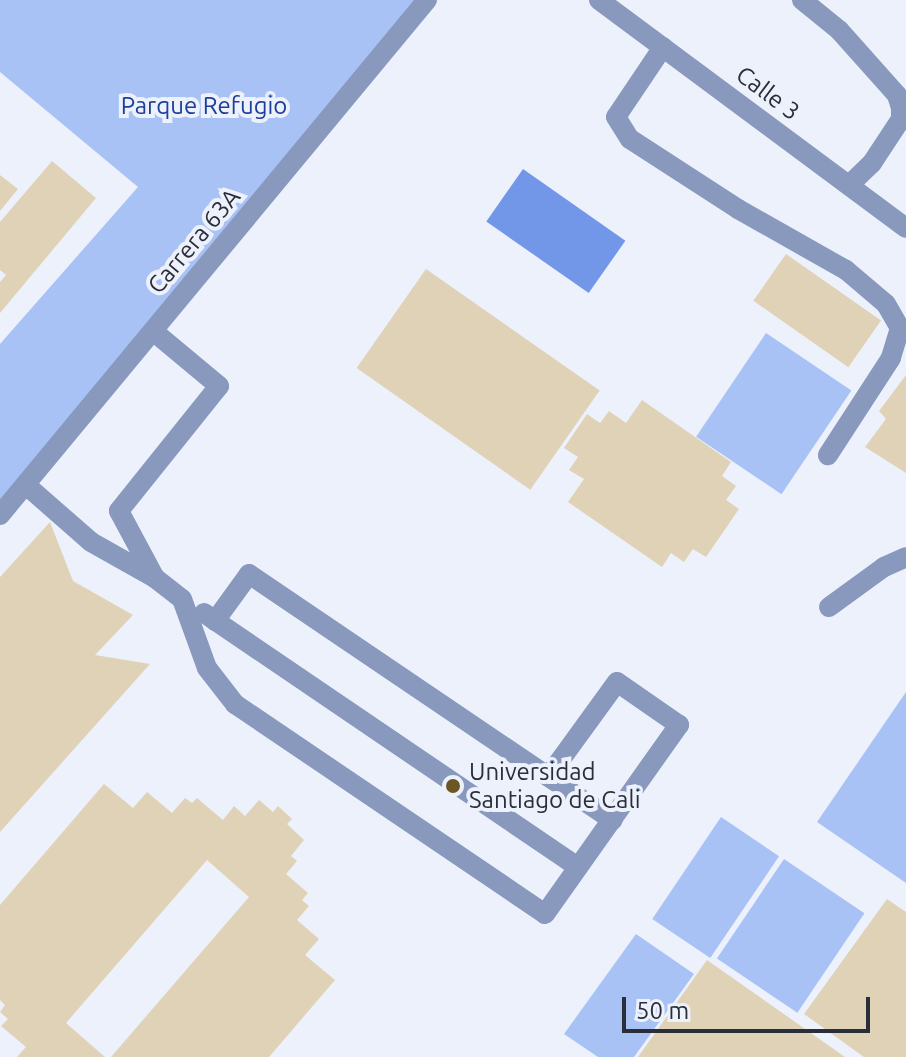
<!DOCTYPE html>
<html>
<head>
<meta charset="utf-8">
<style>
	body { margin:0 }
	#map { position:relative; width:906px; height:1057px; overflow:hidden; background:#ecf1fc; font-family:Ubuntu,sans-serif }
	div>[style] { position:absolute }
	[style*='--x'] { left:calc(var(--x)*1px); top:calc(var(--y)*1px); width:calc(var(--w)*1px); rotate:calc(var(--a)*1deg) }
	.green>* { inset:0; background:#a9c2f5; transform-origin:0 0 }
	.water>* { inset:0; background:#7397e8; transform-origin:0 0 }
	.building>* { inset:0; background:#e0d2b7; transform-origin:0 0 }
	.minor>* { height:20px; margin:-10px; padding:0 10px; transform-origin:10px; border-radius:10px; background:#8899bd }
	.dots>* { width:22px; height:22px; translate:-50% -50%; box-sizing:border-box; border:4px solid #ecf1fc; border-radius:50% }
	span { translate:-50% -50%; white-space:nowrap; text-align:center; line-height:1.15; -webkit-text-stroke:8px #ecf1fc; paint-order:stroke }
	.street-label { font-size:24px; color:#292e39 }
	.park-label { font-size:24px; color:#1d3f9b }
	.poi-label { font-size:24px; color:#292e39 }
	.left { translate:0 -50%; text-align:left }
	.scale { position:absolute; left:622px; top:997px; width:248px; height:36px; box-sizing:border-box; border:4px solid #292e39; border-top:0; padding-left:10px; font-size:24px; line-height:28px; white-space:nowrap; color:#292e39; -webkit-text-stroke:6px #ecf1fc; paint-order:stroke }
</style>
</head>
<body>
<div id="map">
	<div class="green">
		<i style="clip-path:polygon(0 0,427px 0,0 515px,0 344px,138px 187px,0 72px)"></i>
		<i style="left:766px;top:333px;width:103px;height:125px;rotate:34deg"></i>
		<i style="clip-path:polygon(906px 692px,906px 883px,817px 822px)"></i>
		<i style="left:721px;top:817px;width:70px;height:123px;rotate:34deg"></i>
		<i style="left:784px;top:859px;width:97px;height:120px;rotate:34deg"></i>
		<i style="clip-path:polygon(636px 934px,694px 974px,634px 1057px,598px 1057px,564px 1034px)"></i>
	</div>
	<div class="water">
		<i style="left:523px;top:169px;width:125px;height:64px;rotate:35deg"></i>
	</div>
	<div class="building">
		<i style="clip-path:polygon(52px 161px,96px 198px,0 313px,0 282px,6px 275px,0 270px,0 222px)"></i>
		<i style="clip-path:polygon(0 175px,18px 189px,0 211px)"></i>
		<i style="left:786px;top:254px;width:116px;height:57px;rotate:35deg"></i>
		<i style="left:426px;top:269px;width:212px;height:121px;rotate:35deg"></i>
		<i style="clip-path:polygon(906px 375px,906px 473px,865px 447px,886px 419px,879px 411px)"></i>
		<i style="clip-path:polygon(642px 400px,731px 462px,722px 476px,736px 486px,726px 500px,739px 509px,706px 557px,693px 549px,684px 562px,671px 553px,662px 567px,568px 502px,584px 479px,569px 470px,578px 457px,564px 448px,587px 414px,600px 423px,609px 411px,626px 423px)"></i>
		<i style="clip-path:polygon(50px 522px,73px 581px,133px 615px,95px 655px,150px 664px,0 832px,0 577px)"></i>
		<i style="clip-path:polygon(104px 784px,133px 808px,147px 792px,172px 813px,185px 798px,192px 803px,197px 798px,223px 820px,234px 806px,245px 816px,259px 800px,273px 812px,278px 806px,292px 819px,287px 824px,304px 840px,291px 856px,297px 861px,286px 874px,308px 893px,302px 900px,309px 906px,297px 920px,319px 939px,305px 955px,335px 980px,269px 1057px,111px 1057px,249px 897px,207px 860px,66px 1023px,105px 1057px,17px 1057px,26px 1047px,1px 1026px,8px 1019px,0 1012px,5px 1005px,0 1000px,0 905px)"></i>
		<i style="clip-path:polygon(887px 899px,906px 912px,906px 1057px,864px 1057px,804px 1014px)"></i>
		<i style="clip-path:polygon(707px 960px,845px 1057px,638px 1057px)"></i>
	</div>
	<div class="minor">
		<i style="--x:599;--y:0;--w:382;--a:36.6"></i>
		<i style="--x:802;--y:0;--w:48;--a:39"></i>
		<i style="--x:839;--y:30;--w:87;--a:48.3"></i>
		<i style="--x:897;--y:95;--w:14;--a:73"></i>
		<i style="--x:901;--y:108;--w:11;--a:90"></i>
		<i style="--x:901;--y:119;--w:53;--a:123.4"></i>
		<i style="--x:872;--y:163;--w:32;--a:136"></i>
		<i style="--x:663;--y:47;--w:84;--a:123.9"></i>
		<i style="--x:616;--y:117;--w:26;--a:58"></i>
		<i style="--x:630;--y:139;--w:129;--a:32.9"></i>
		<i style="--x:738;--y:209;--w:124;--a:29.5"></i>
		<i style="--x:846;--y:270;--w:52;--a:40.4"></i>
		<i style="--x:886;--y:304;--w:28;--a:60"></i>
		<i style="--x:900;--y:328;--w:31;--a:107"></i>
		<i style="--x:891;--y:358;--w:116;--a:123"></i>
		<i style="--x:153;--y:331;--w:86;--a:39.8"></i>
		<i style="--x:219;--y:386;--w:160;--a:128.7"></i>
		<i style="--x:119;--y:511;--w:76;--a:61.8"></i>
		<i style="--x:26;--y:485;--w:86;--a:41.2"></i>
		<i style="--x:91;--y:542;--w:73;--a:29.4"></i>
		<i style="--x:155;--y:578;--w:34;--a:38"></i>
		<i style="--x:182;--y:599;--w:73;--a:70.1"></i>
		<i style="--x:207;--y:668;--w:46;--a:52.1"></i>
		<i style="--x:235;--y:704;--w:374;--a:34.1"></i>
		<i style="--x:545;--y:914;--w:232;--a:-54.7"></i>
		<i style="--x:679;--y:725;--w:75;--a:-145.3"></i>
		<i style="--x:617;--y:682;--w:117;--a:126"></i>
		<i style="--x:0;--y:515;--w:669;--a:-50.34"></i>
		<i style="--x:829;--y:607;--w:68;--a:-36"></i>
		<i style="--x:884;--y:567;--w:24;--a:-24"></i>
		<i style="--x:204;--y:613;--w:452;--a:34.2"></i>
		<i style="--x:215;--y:621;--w:58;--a:-54.1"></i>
		<i style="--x:249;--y:574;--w:439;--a:34.1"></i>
	</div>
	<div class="dots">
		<i style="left:453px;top:786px;background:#6d5626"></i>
	</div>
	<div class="street-label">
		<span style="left:768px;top:93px;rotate:37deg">Calle 3</span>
		<span style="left:194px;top:241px;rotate:-50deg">Carrera 63A</span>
	</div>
	<div class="park-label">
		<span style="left:204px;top:106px">Parque Refugio</span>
	</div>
	<div class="poi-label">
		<span class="left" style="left:469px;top:786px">Universidad<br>Santiago de Cali</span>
	</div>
	<div class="scale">50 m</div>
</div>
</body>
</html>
